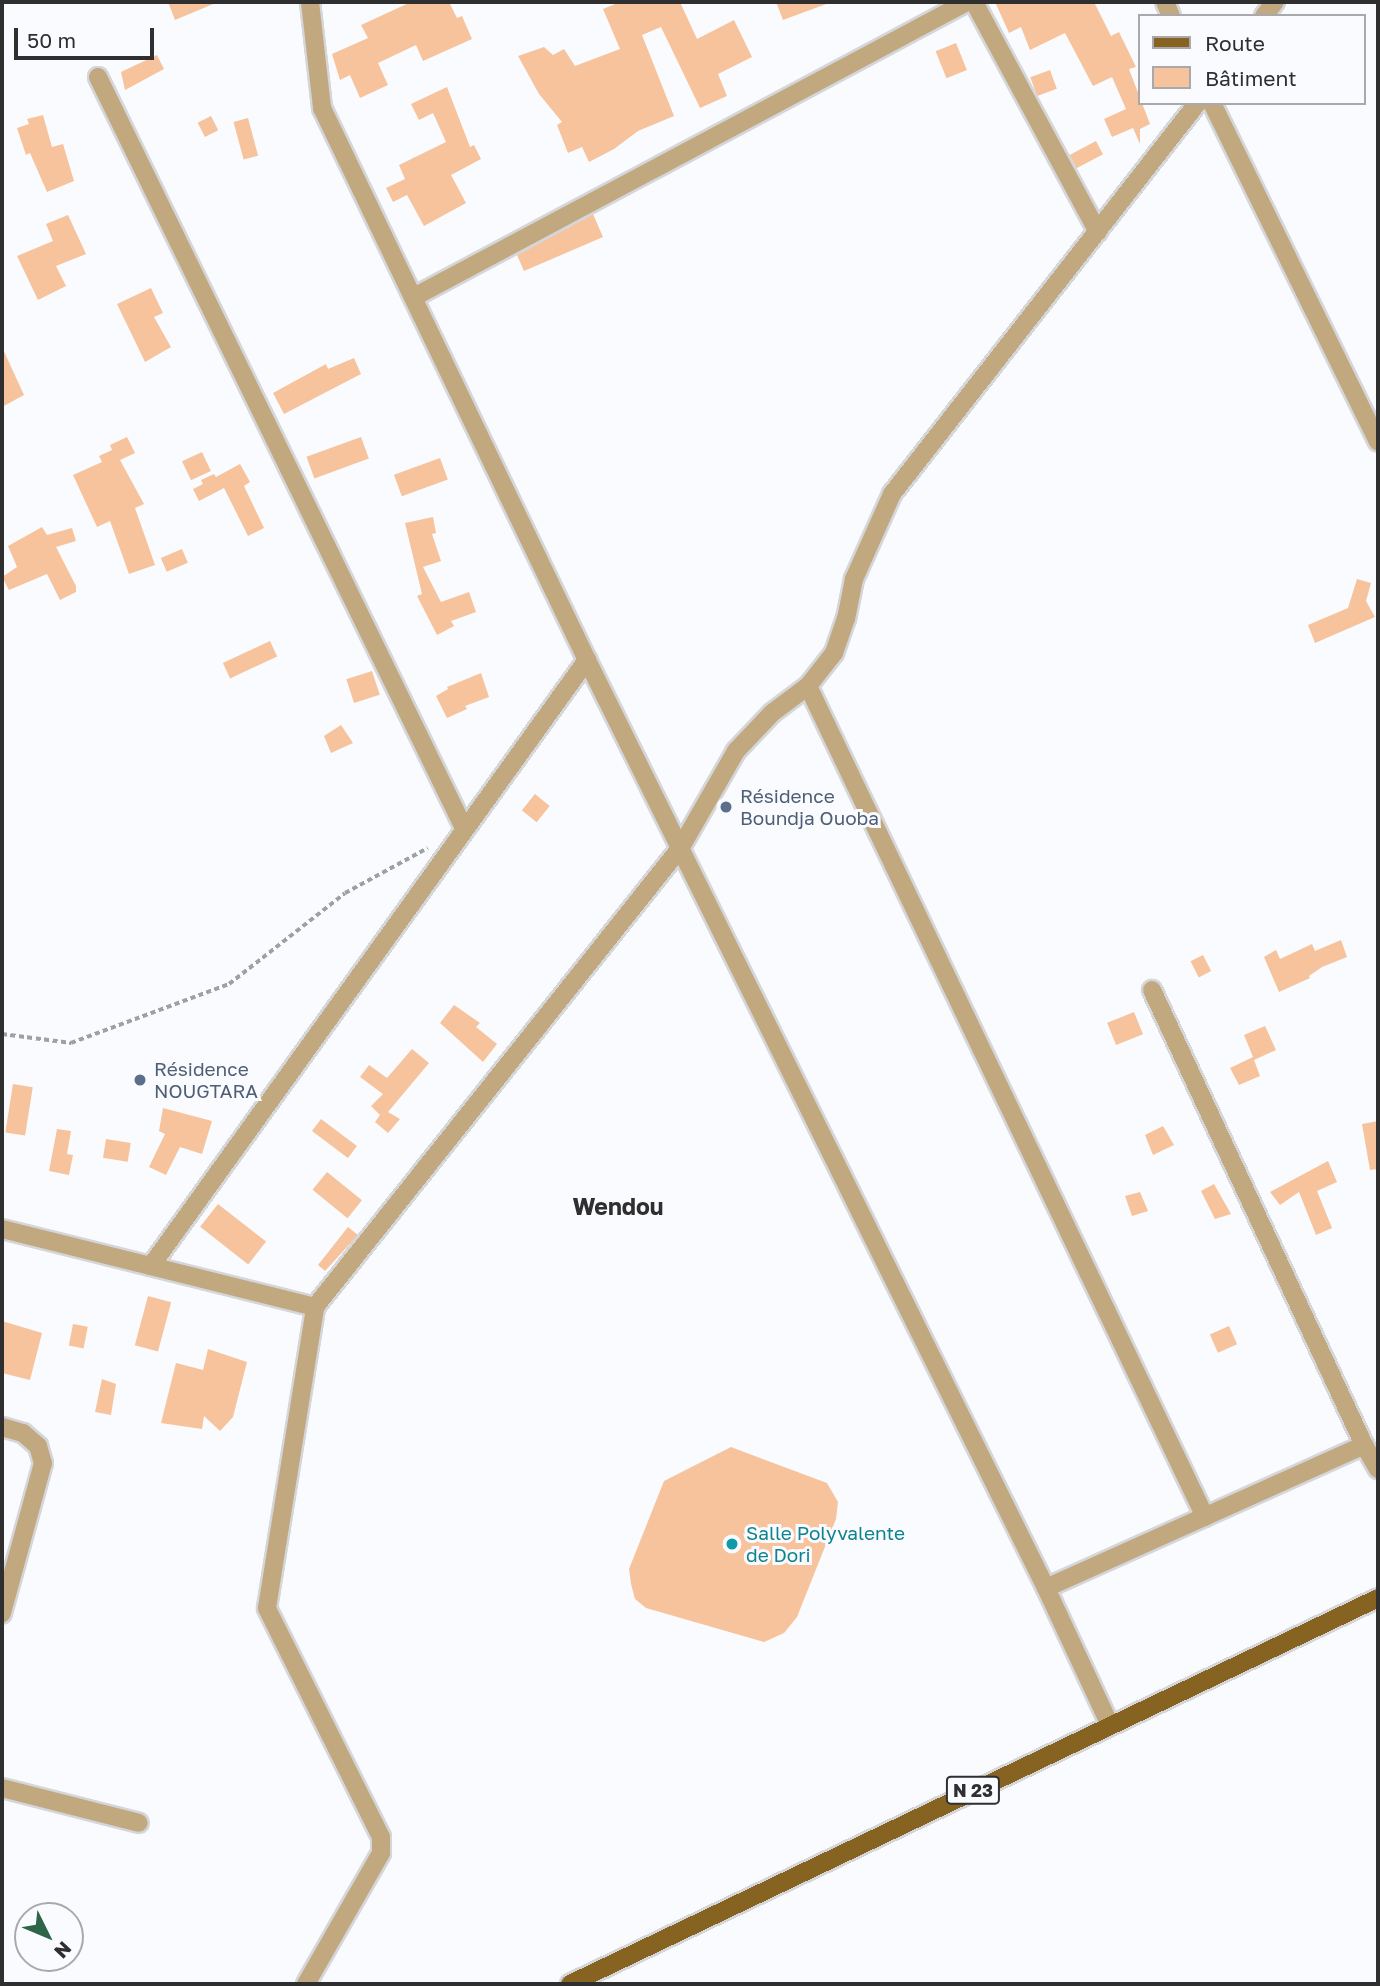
<!DOCTYPE html>
<html>
<head>
<meta charset="utf-8">
<style>
	body { margin:0 }
	#map { position:relative; width:1380px; height:1986px; overflow:hidden; background:#fafbfe; font-family:"Golos Text",sans-serif }
	div>[style] { position:absolute }
	[style*='--x'] { left:calc(var(--x)*1px); top:calc(var(--y)*1px); width:calc(var(--w)*1px); rotate:calc(var(--a)*1deg) }
	.building>* { inset:0; background:#f6c39c; transform-origin:0 0 }
	.path>* { height:3.5px; margin-top:-1.75px; transform-origin:0; background:repeating-linear-gradient(90deg,#9fa0a2 0 5px,transparent 0 8.5px) }
	.roads { filter:drop-shadow(2px 0 #d5d6d9) drop-shadow(-2px 0 #d5d6d9) drop-shadow(0 2px #d5d6d9) drop-shadow(0 -2px #d5d6d9) }
	.minor>* { height:18px; margin:-9px; padding:0 9px; transform-origin:9px; border-radius:9px; background:#c1a87f }
	.major>* { height:18px; margin:-9px; padding:0 9px; transform-origin:9px; border-radius:9px; background:#876321 }
	.dots>* { width:19px; height:19px; translate:-50% -50%; box-sizing:border-box; border:4px solid #fafbfe; border-radius:50% }
	span { translate:-50% -50%; white-space:nowrap; text-align:center; line-height:1.15; -webkit-text-stroke:6px #fafbfe; paint-order:stroke }
	.shield-label span { padding:2px 5px; background:#fafbfe; border:2px solid; border-radius:5px; -webkit-text-stroke-width:0 }
	.shield-label { font-size:18px; color:#2f2f30; font-weight:700 }
	.service-label { font-size:19px; color:#4e5e75 }
	.left { translate:0 -50%; text-align:left }
	.culture-label { font-size:19px; color:#0d838f }
	.quarter-label { font-size:23px; color:#2f2f30; font-weight:700 }
	.frame { position:absolute; inset:0; border:4px solid #2f2f30; pointer-events:none }
	.legend { position:absolute; left:1138px; top:14px; width:228px; height:91px; box-sizing:border-box; background:#fafbfe; border:2px solid #a9a9ac; margin:0; padding:9px 12px; list-style:none; font-size:21px; color:#2f2f30 }
	.legend li { display:flex; align-items:center; gap:14px; height:35px }
	.legend b { width:35px; border:2px solid #a9a9ac }
	.north { position:absolute; left:14px; top:1902px; width:70px; height:70px; box-sizing:border-box; background:#fafbfe; border:2px solid #a9a9ac; border-radius:50%; rotate:133deg; font-size:19px; font-weight:700; line-height:28px; text-align:center; color:#2f2f30 }
	.north::after { content:''; display:block; margin:auto; width:24px; height:32px; background:#2e644a; clip-path:polygon(50% 0,100% 100%,50% 72%,0 100%) }
	.scale { position:absolute; left:14px; top:28px; width:140px; height:32px; box-sizing:border-box; border:4px solid #2f2f30; border-top:0; padding-left:9px; font-size:21px; line-height:24px; white-space:nowrap; color:#2f2f30; -webkit-text-stroke:5px #fafbfe; paint-order:stroke }
</style>
</head>
<body>
<div id="map">
	<div class="building">
		<i style="clip-path:polygon(168px 2px,218px 2px,175px 20px)"></i>
		<i style="clip-path:polygon(411px 2px,449px 2px,457px 18px,462px 16px,472px 39px,423px 61px,416px 45px,378px 63px,388px 85px,360px 98px,350px 75px,340px 80px,332px 54px,368px 38px,361px 25px)"></i>
		<i style="clip-path:polygon(620px 2px,680px 2px,697px 39px,734px 20px,752px 57px,718px 74px,727px 96px,700px 108px,661px 27px,642px 35px,674px 116px,638px 131px,614px 149px,589px 162px,582px 147px,568px 153px,557px 125px,562px 122px,539px 94px,518px 56px,544px 47px,553px 55px,564px 49px,575px 66px,620px 49px,603px 9px)"></i>
		<i style="clip-path:polygon(776px 2px,829px 2px,829px 3px,783px 20px)"></i>
		<i style="clip-path:polygon(995px 2px,1094px 2px,1111px 36px,1119px 32px,1136px 67px,1129px 69px,1150px 124px,1140px 129px,1140px 144px,1133px 128px,1112px 137px,1104px 119px,1126px 109px,1112px 77px,1093px 86px,1065px 33px,1030px 50px,1021px 27px,1009px 33px)"></i>
		<i style="left:956px;top:43px;width:29px;height:22px;rotate:68deg"></i>
		<i style="clip-path:polygon(157px 55px,164px 69px,125px 90px,121px 72px)"></i>
		<i style="left:1050px;top:70px;width:20px;height:21px;rotate:70deg"></i>
		<i style="clip-path:polygon(447px 87px,470px 147px,474px 145px,481px 159px,451px 175px,466px 203px,424px 226px,407px 195px,393px 202px,386px 188px,405px 179px,399px 165px,446px 142px,433px 113px,419px 120px,411px 104px)"></i>
		<i style="clip-path:polygon(43px 115px,52px 147px,63px 144px,74px 181px,47px 192px,30px 153px,26px 155px,17px 128px,29px 124px,27px 119px)"></i>
		<i style="left:211px;top:116px;width:16px;height:15px;rotate:63deg"></i>
		<i style="left:248px;top:118px;width:39px;height:15px;rotate:75deg"></i>
		<i style="left:1096px;top:141px;width:15px;height:30px;rotate:62deg"></i>
		<i style="clip-path:polygon(593px 214px,603px 237px,524px 271px,517px 255px)"></i>
		<i style="clip-path:polygon(68px 215px,86px 254px,56px 266px,66px 286px,38px 300px,17px 256px,53px 241px,46px 224px)"></i>
		<i style="clip-path:polygon(151px 288px,163px 313px,154px 317px,171px 347px,145px 362px,117px 304px)"></i>
		<i style="clip-path:polygon(2px 347px,24px 395px,2px 407px)"></i>
		<i style="clip-path:polygon(354px 358px,361px 374px,284px 414px,273px 393px,326px 364px,328px 369px)"></i>
		<i style="clip-path:polygon(127px 437px,135px 453px,120px 460px,144px 504px,135px 508px,155px 565px,129px 574px,110px 521px,97px 527px,73px 475px,102px 462px,99px 456px,112px 450px,110px 445px)"></i>
		<i style="left:361px;top:437px;width:23px;height:58px;rotate:70deg"></i>
		<i style="left:202px;top:452px;width:21px;height:22px;rotate:65deg"></i>
		<i style="left:440px;top:458px;width:23px;height:49px;rotate:70deg"></i>
		<i style="clip-path:polygon(240px 464px,250px 482px,244px 486px,264px 528px,248px 536px,224px 488px,199px 501px,193px 489px,203px 484px,201px 480px,214px 474px,216px 477px)"></i>
		<i style="clip-path:polygon(433px 517px,436px 533px,432px 534px,441px 561px,423px 567px,441px 602px,469px 592px,476px 612px,451px 621px,454px 626px,437px 635px,417px 596px,422px 594px,405px 523px)"></i>
		<i style="clip-path:polygon(42px 527px,47px 535px,72px 528px,76px 541px,56px 547px,76px 586px,76px 592px,60px 600px,47px 574px,9px 590px,2px 577px,17px 567px,8px 546px)"></i>
		<i style="left:182px;top:549px;width:15px;height:23px;rotate:67deg"></i>
		<i style="clip-path:polygon(1357px 579px,1371px 583px,1366px 601px,1375px 617px,1315px 643px,1308px 625px,1348px 608px)"></i>
		<i style="left:270px;top:641px;width:17px;height:52px;rotate:65deg"></i>
		<i style="left:372px;top:671px;width:25px;height:27px;rotate:72deg"></i>
		<i style="clip-path:polygon(481px 673px,489px 697px,465px 706px,467px 709px,447px 718px,436px 696px,448px 689px,447px 687px)"></i>
		<i style="clip-path:polygon(341px 725px,353px 743px,331px 753px,324px 736px)"></i>
		<i style="left:535px;top:794px;width:19px;height:21px;rotate:39deg"></i>
		<i style="clip-path:polygon(1341px 940px,1347px 957px,1322px 967px,1309px 976px,1310px 978px,1279px 992px,1264px 957px,1276px 950px,1280px 959px,1312px 944px,1315px 951px)"></i>
		<i style="left:1203px;top:955px;width:18px;height:14px;rotate:63deg"></i>
		<i style="clip-path:polygon(454px 1005px,480px 1023px,476px 1027px,497px 1044px,483px 1062px,440px 1023px)"></i>
		<i style="left:1134px;top:1012px;width:24px;height:29px;rotate:68deg"></i>
		<i style="clip-path:polygon(1265px 1026px,1276px 1050px,1254px 1060px,1260px 1076px,1239px 1085px,1230px 1068px,1253px 1057px,1244px 1035px)"></i>
		<i style="clip-path:polygon(412px 1049px,429px 1063px,388px 1112px,400px 1119px,388px 1133px,375px 1122px,380px 1115px,371px 1106px,383px 1094px,360px 1077px,369px 1065px,387px 1078px)"></i>
		<i style="left:13px;top:1084px;width:20px;height:49px;rotate:9deg"></i>
		<i style="clip-path:polygon(163px 1108px,212px 1121px,202px 1154px,180px 1147px,166px 1175px,149px 1167px,165px 1134px,159px 1131px)"></i>
		<i style="left:321px;top:1119px;width:45px;height:15px;rotate:37deg"></i>
		<i style="clip-path:polygon(1378px 1121px,1378px 1169px,1370px 1170px,1362px 1124px)"></i>
		<i style="clip-path:polygon(1163px 1126px,1174px 1145px,1153px 1155px,1145px 1135px)"></i>
		<i style="clip-path:polygon(57px 1129px,71px 1131px,67px 1154px,73px 1155px,69px 1175px,49px 1171px)"></i>
		<i style="left:106px;top:1139px;width:25px;height:19px;rotate:9deg"></i>
		<i style="clip-path:polygon(1328px 1161px,1337px 1182px,1317px 1191px,1332px 1228px,1316px 1235px,1299px 1192px,1280px 1205px,1270px 1192px)"></i>
		<i style="left:327px;top:1172px;width:45px;height:23px;rotate:39deg"></i>
		<i style="clip-path:polygon(1214px 1184px,1231px 1214px,1215px 1219px,1201px 1191px)"></i>
		<i style="clip-path:polygon(1140px 1192px,1148px 1211px,1132px 1216px,1125px 1196px)"></i>
		<i style="left:218px;top:1204px;width:61px;height:29px;rotate:38deg"></i>
		<i style="clip-path:polygon(348px 1227px,358px 1235px,325px 1271px,318px 1265px)"></i>
		<i style="left:148px;top:1296px;width:24px;height:51px;rotate:15deg"></i>
		<i style="clip-path:polygon(2px 1321px,42px 1333px,30px 1380px,2px 1373px)"></i>
		<i style="left:73px;top:1324px;width:15px;height:22px;rotate:11deg"></i>
		<i style="left:1229px;top:1326px;width:20px;height:21px;rotate:66deg"></i>
		<i style="clip-path:polygon(208px 1349px,247px 1362px,233px 1417px,220px 1431px,204px 1416px,202px 1429px,161px 1423px,176px 1363px,203px 1370px)"></i>
		<i style="clip-path:polygon(102px 1379px,116px 1384px,111px 1415px,95px 1412px)"></i>
		<i style="clip-path:polygon(731px 1447px,827px 1483px,838px 1502px,836px 1519px,797px 1617px,784px 1633px,764px 1642px,646px 1608px,635px 1599px,631px 1584px,629px 1569px,664px 1481px)"></i>
	</div>
	<div class="path">
		<i style="--x:2;--y:1034;--w:70;--a:7.4"></i>
		<i style="--x:71;--y:1043;--w:169;--a:-20.5"></i>
		<i style="--x:229;--y:984;--w:147;--a:-38.1"></i>
		<i style="--x:345;--y:893;--w:94;--a:-28.5"></i>
	</div>
	<div class="roads">
		<div class="minor">
			<i style="--x:310;--y:2;--w:107;--a:83.5"></i>
			<i style="--x:322;--y:108;--w:612;--a:64.36"></i>
			<i style="--x:587;--y:660;--w:1035;--a:63.68"></i>
			<i style="--x:1046;--y:1588;--w:151;--a:65"></i>
			<i style="--x:974;--y:2;--w:261;--a:61.7"></i>
			<i style="--x:1165;--y:2;--w:15;--a:67"></i>
			<i style="--x:1264;--y:16;--w:18;--a:-52"></i>
			<i style="--x:98;--y:77;--w:835;--a:64.02"></i>
			<i style="--x:1212;--y:103;--w:377;--a:63.9"></i>
			<i style="--x:414;--y:297;--w:627;--a:-28.08"></i>
			<i style="--x:808;--y:686;--w:921;--a:64.46"></i>
			<i style="--x:1152;--y:990;--w:502;--a:65.02"></i>
			<i style="--x:1364;--y:1445;--w:28;--a:60"></i>
			<i style="--x:2;--y:1229;--w:323;--a:14"></i>
			<i style="--x:151;--y:1266;--w:747;--a:-54.27"></i>
			<i style="--x:2;--y:1427;--w:22;--a:16"></i>
			<i style="--x:23;--y:1433;--w:20;--a:41"></i>
			<i style="--x:38;--y:1446;--w:18;--a:74"></i>
			<i style="--x:43;--y:1463;--w:156;--a:105.3"></i>
			<i style="--x:1046;--y:1588;--w:349;--a:-24.2"></i>
			<i style="--x:2;--y:1788;--w:141;--a:14.3"></i>
			<i style="--x:306;--y:1984;--w:151;--a:-60.2"></i>
			<i style="--x:381;--y:1853;--w:16;--a:-90"></i>
			<i style="--x:381;--y:1837;--w:256;--a:-116.5"></i>
			<i style="--x:267;--y:1608;--w:305;--a:-80.9"></i>
			<i style="--x:315;--y:1307;--w:588;--a:-51.49"></i>
			<i style="--x:681;--y:847;--w:111;--a:-60.2"></i>
			<i style="--x:736;--y:751;--w:52;--a:-46.5"></i>
			<i style="--x:772;--y:713;--w:45;--a:-36.9"></i>
			<i style="--x:808;--y:686;--w:42;--a:-51.8"></i>
			<i style="--x:834;--y:653;--w:36;--a:-71"></i>
			<i style="--x:846;--y:619;--w:41;--a:-78.7"></i>
			<i style="--x:854;--y:579;--w:93;--a:-65.9"></i>
			<i style="--x:892;--y:494;--w:497;--a:-52"></i>
		</div>
		<div class="major">
			<i style="--x:570;--y:1984;--w:895;--a:-25.53"></i>
		</div>
	</div>
	<div class="dots">
		<i style="left:726px;top:807px;background:#5c6f8a"></i>
		<i style="left:140px;top:1080px;background:#5c6f8a"></i>
		<i style="left:732px;top:1544px;background:#0f9aa8"></i>
	</div>
	<div class="shield-label">
		<span style="left:973px;top:1790px">N 23</span>
	</div>
	<div class="service-label">
		<span class="left" style="left:740px;top:807px">Résidence<br>Boundja Ouoba</span>
		<span class="left" style="left:154px;top:1080px">Résidence<br>NOUGTARA</span>
	</div>
	<div class="culture-label">
		<span class="left" style="left:746px;top:1544px">Salle Polyvalente<br>de Dori</span>
	</div>
	<div class="quarter-label">
		<span style="left:618px;top:1206px">Wendou</span>
	</div>
	<div class="frame"></div>
	<ul class="legend">
	<li><b style="height:9px;background:#876321"></b>Route</li>
	<li><b style="height:19px;background:#f6c39c"></b>Bâtiment</li>
	</ul>
	<div class="north">N</div>
	<div class="scale">50 m</div>
</div>
</body>
</html>
